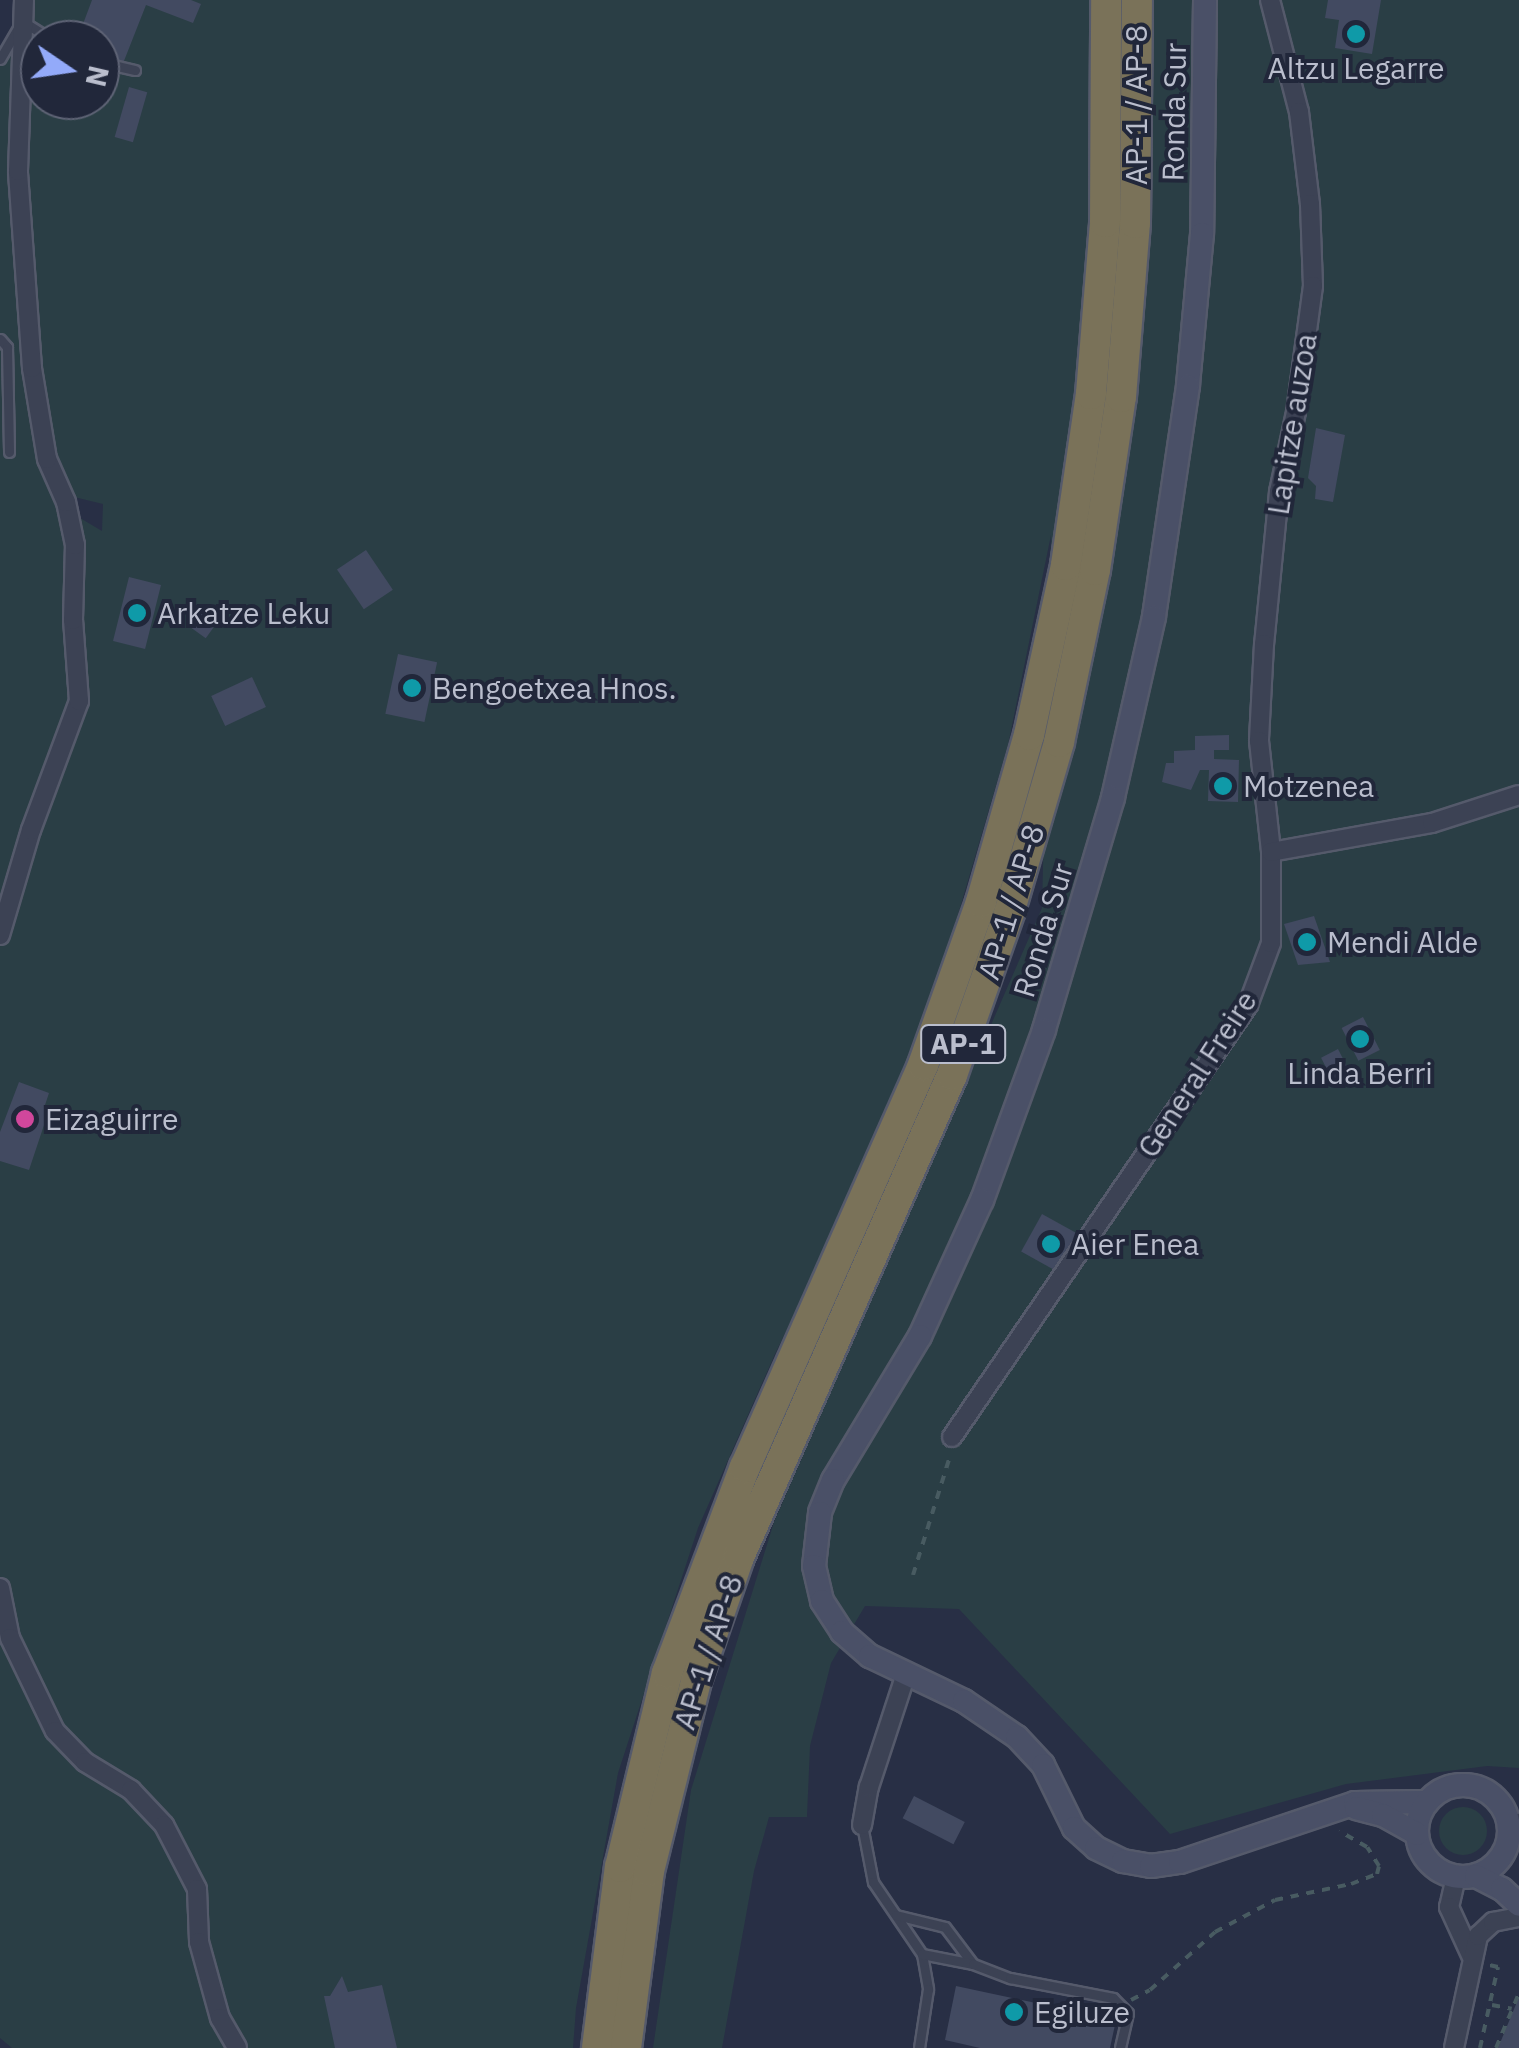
<!DOCTYPE html>
<html>
<head>
<meta charset="utf-8">
<style>
	body { margin:0 }
	#map { position:relative; width:1519px; height:2048px; overflow:hidden; background:#282f45; font-family:"IBM Plex Sans",sans-serif }
	div>[style] { position:absolute }
	[style*='--x'] { left:calc(var(--x)*1px); top:calc(var(--y)*1px); width:calc(var(--w)*1px); rotate:calc(var(--a)*1deg) }
	.green>* { inset:0; background:#2a3e45 }
	.round { border-radius:50% }
	.building>* { inset:0; background:#424a61; transform-origin:0 0 }
	.path>* { height:4px; margin-top:-2px; transform-origin:0; background:repeating-linear-gradient(90deg,#485b61 0 8px,transparent 0 16px) }
	.roads { filter:drop-shadow(2px 0 #555a6b) drop-shadow(-2px 0 #555a6b) drop-shadow(0 2px #555a6b) drop-shadow(0 -2px #555a6b) }
	.lane>* { height:9px; margin:-4.5px; padding:0 4.5px; transform-origin:4.5px; border-radius:4.5px; background:#3c4254 }
	.street>* { height:18px; margin:-9px; padding:0 9px; transform-origin:9px; border-radius:9px; background:#3c4254 }
	.secondary>* { height:22px; margin:-11px; padding:0 11px; transform-origin:11px; border-radius:11px; background:#4a5067 }
	.secondary>.ring { margin:-11px; padding:0; box-sizing:content-box; background:none; border:22px solid #4a5067; border-radius:50% }
	.highway>* { height:30px; margin:-15px; padding:0 15px; transform-origin:15px; border-radius:15px; background:#7a7259 }
	.dots>* { width:28px; height:28px; translate:-50% -50%; box-sizing:border-box; border:5px solid #21273a; border-radius:50% }
	span { translate:-50% -50%; white-space:nowrap; text-align:center; line-height:1.15; -webkit-text-stroke:8px #21273a; paint-order:stroke }
	.shield-label span { padding:2px 8px; background:#21273a; border:2px solid; border-radius:8px; -webkit-text-stroke-width:0 }
	.shield-label { font-size:28px; color:#babecd; font-weight:700 }
	.poi-label { font-size:30px; color:#babecd }
	.left { translate:0 -50%; text-align:left }
	.street-label { font-size:30px; color:#babecd }
	.north { position:absolute; left:20px; top:20px; width:100px; height:100px; box-sizing:border-box; background:#21273a; border:2px solid #5e6375; border-radius:50%; rotate:103deg; font-size:28px; font-weight:700; line-height:40px; text-align:center; color:#babecd }
	.north::after { content:''; display:block; margin:auto; width:35px; height:45px; background:#93aaf9; clip-path:polygon(50% 0,100% 100%,50% 72%,0 100%) }
</style>
</head>
<body>
<div id="map">
	<div class="green">
		<i style="clip-path:polygon(evenodd,32px 0,1519px 0,1519px 1768px,1487px 1766px,1346px 1784px,1170px 1834px,959px 1609px,865px 1606px,831px 1663px,810px 1746px,807px 1817px,769px 1817px,754px 1871px,722px 2048px,653px 2048px,691px 1790px,774px 1522px,1042px 908px,1051px 535px,1008px 745px,954px 928px,876px 1146px,775px 1354px,698px 1528px,618px 1773px,576px 2008px,573px 2048px,12px 2048px,0 2038px,0 916px,12px 919px,63px 761px,82px 725px,80px 518px,102px 531px,103px 504px,70px 496px,53px 458px,36px 369px,24px 173px,32px 0,40px 40px,100px 40px,100px 100px,40px 100px,40px 40px)"></i>
		<i style="clip-path:polygon(0 52px,14px 58px,20px 264px,67px 527px,71px 712px,35px 790px,0 912px)"></i>
		<i class="round" style="left:1439px;top:1807px;width:48px;height:48px"></i>
	</div>
	<div class="building">
		<i style="clip-path:polygon(92px 0,191px 0,201px 4px,193px 23px,146px 5px,122px 66px,100px 57px,100px 40px,77px 40px)"></i>
		<i style="clip-path:polygon(1328px 0,1381px 0,1372px 54px,1335px 48px,1339px 20px,1325px 18px)"></i>
		<i style="left:129px;top:87px;width:19px;height:52px;rotate:16deg"></i>
		<i style="clip-path:polygon(1316px 428px,1345px 435px,1333px 502px,1315px 499px,1316px 486px,1308px 478px)"></i>
		<i style="left:366px;top:550px;width:48px;height:35px;rotate:56deg"></i>
		<i style="left:129px;top:577px;width:33px;height:66px;rotate:14deg"></i>
		<i style="left:201px;top:604px;width:24px;height:25px;rotate:36deg"></i>
		<i style="left:398px;top:654px;width:40px;height:61px;rotate:12deg"></i>
		<i style="left:252px;top:677px;width:33px;height:45px;rotate:65deg"></i>
		<i style="clip-path:polygon(1229px 735px,1229px 750px,1214px 750px,1214px 759px,1239px 760px,1238px 802px,1208px 801px,1209px 770px,1200px 770px,1191px 790px,1162px 782px,1166px 763px,1174px 763px,1174px 751px,1195px 750px,1195px 736px)"></i>
		<i style="clip-path:polygon(1314px 916px,1330px 962px,1298px 965px,1284px 924px)"></i>
		<i style="left:1363px;top:1017px;width:37px;height:24px;rotate:63deg"></i>
		<i style="left:1338px;top:1049px;width:31px;height:19px;rotate:63deg"></i>
		<i style="clip-path:polygon(19px 1082px,49px 1093px,45px 1105px,50px 1107px,29px 1170px,0 1161px,0 1132px)"></i>
		<i style="left:1042px;top:1214px;width:45px;height:43px;rotate:29deg"></i>
		<i style="left:914px;top:1796px;width:57px;height:25px;rotate:27deg"></i>
		<i style="clip-path:polygon(342px 1976px,348px 1992px,382px 1985px,397px 2048px,335px 2048px,324px 1996px,330px 1996px)"></i>
		<i style="clip-path:polygon(956px 1986px,1116px 2020px,1110px 2048px,980px 2048px,945px 2040px)"></i>
		<i style="clip-path:polygon(1519px 1997px,1519px 2048px,1498px 2048px)"></i>
	</div>
	<div class="path">
		<i style="--x:913;--y:1575;--w:125;--a:-72.7"></i>
		<i style="--x:1131;--y:2000;--w:21;--a:-28"></i>
		<i style="--x:1150;--y:1990;--w:87;--a:-41.7"></i>
		<i style="--x:1215;--y:1932;--w:68;--a:-28.1"></i>
		<i style="--x:1275;--y:1900;--w:78;--a:-11.9"></i>
		<i style="--x:1351;--y:1884;--w:28;--a:-21"></i>
		<i style="--x:1377;--y:1874;--w:8;--a:-76"></i>
		<i style="--x:1379;--y:1866;--w:22;--a:-122"></i>
		<i style="--x:1367;--y:1847;--w:32;--a:-150"></i>
		<i style="--x:1492;--y:2005;--w:20;--a:11"></i>
		<i style="--x:1480;--y:2048;--w:83;--a:-77.5"></i>
		<i style="--x:1498;--y:1967;--w:9;--a:-167"></i>
		<i style="--x:1496;--y:2048;--w:60;--a:-67.3"></i>
	</div>
	<div class="roads">
		<div class="lane">
			<i style="--x:0;--y:59;--w:44;--a:-59.9"></i>
			<i style="--x:22;--y:21;--w:36;--a:32"></i>
			<i style="--x:100;--y:62;--w:36;--a:13"></i>
			<i style="--x:0;--y:339;--w:11;--a:49"></i>
			<i style="--x:7;--y:347;--w:105;--a:88.9"></i>
			<i style="--x:862;--y:1825;--w:58;--a:79.1"></i>
			<i style="--x:873;--y:1882;--w:87;--a:55.8"></i>
			<i style="--x:922;--y:1954;--w:36;--a:80"></i>
			<i style="--x:928;--y:1989;--w:60;--a:98.7"></i>
			<i style="--x:896;--y:1915;--w:50;--a:13.8"></i>
			<i style="--x:945;--y:1927;--w:46;--a:52.9"></i>
			<i style="--x:922;--y:1954;--w:52;--a:11.1"></i>
			<i style="--x:973;--y:1964;--w:40;--a:21"></i>
			<i style="--x:1010;--y:1978;--w:105;--a:11"></i>
			<i style="--x:1113;--y:1998;--w:21;--a:45"></i>
			<i style="--x:1128;--y:2013;--w:36;--a:103"></i>
		</div>
		<div class="street">
			<i style="--x:1270;--y:0;--w:116;--a:75.5"></i>
			<i style="--x:1299;--y:112;--w:93;--a:83.2"></i>
			<i style="--x:1310;--y:204;--w:82;--a:87.9"></i>
			<i style="--x:1313;--y:286;--w:127;--a:97.7"></i>
			<i style="--x:1296;--y:412;--w:82;--a:102"></i>
			<i style="--x:1279;--y:492;--w:153;--a:95.6"></i>
			<i style="--x:1264;--y:644;--w:97;--a:93"></i>
			<i style="--x:1259;--y:741;--w:112;--a:83.8"></i>
			<i style="--x:0;--y:935;--w:109;--a:-73.6"></i>
			<i style="--x:31;--y:830;--w:138;--a:-69.6"></i>
			<i style="--x:79;--y:701;--w:81;--a:-94.2"></i>
			<i style="--x:73;--y:620;--w:75;--a:-88.5"></i>
			<i style="--x:75;--y:545;--w:44;--a:-101.8"></i>
			<i style="--x:66;--y:502;--w:47;--a:-113.8"></i>
			<i style="--x:47;--y:459;--w:92;--a:-99.4"></i>
			<i style="--x:32;--y:368;--w:197;--a:-94.1"></i>
			<i style="--x:18;--y:171;--w:171;--a:-88"></i>
			<i style="--x:952;--y:1437;--w:524;--a:-55.58"></i>
			<i style="--x:1248;--y:1005;--w:66;--a:-69.6"></i>
			<i style="--x:1271;--y:943;--w:91;--a:-90"></i>
			<i style="--x:1271;--y:852;--w:164;--a:-10.2"></i>
			<i style="--x:1432;--y:823;--w:91;--a:-17.8"></i>
			<i style="--x:0;--y:1588;--w:51;--a:78.7"></i>
			<i style="--x:10;--y:1638;--w:103;--a:64.2"></i>
			<i style="--x:55;--y:1731;--w:43;--a:45.9"></i>
			<i style="--x:85;--y:1762;--w:54;--a:31.3"></i>
			<i style="--x:131;--y:1790;--w:48;--a:46.7"></i>
			<i style="--x:164;--y:1825;--w:72;--a:62.7"></i>
			<i style="--x:197;--y:1889;--w:53;--a:87.8"></i>
			<i style="--x:199;--y:1942;--w:79;--a:74.6"></i>
			<i style="--x:220;--y:2018;--w:34;--a:60"></i>
			<i style="--x:862;--y:1825;--w:39;--a:-80"></i>
			<i style="--x:869;--y:1787;--w:119;--a:-71.9"></i>
			<i style="--x:1509;--y:1839;--w:19;--a:-58"></i>
			<i style="--x:1456;--y:1877;--w:31;--a:103"></i>
			<i style="--x:1449;--y:1907;--w:53;--a:65.4"></i>
			<i style="--x:1454;--y:2048;--w:115;--a:-77.9"></i>
			<i style="--x:1478;--y:1936;--w:21;--a:-43"></i>
			<i style="--x:1493;--y:1922;--w:26;--a:-11"></i>
		</div>
		<div class="secondary">
			<i style="--x:1205;--y:0;--w:234;--a:90.7"></i>
			<i style="--x:1202;--y:234;--w:153;--a:95.3"></i>
			<i style="--x:1188;--y:386;--w:233;--a:98.4"></i>
			<i style="--x:1154;--y:617;--w:186;--a:102.8"></i>
			<i style="--x:1113;--y:798;--w:242;--a:106.6"></i>
			<i style="--x:1044;--y:1030;--w:181;--a:110"></i>
			<i style="--x:982;--y:1200;--w:149;--a:114.5"></i>
			<i style="--x:920;--y:1336;--w:168;--a:121.1"></i>
			<i style="--x:833;--y:1480;--w:35;--a:112"></i>
			<i style="--x:820;--y:1513;--w:53;--a:96.5"></i>
			<i style="--x:814;--y:1566;--w:36;--a:77"></i>
			<i style="--x:822;--y:1601;--w:37;--a:57"></i>
			<i style="--x:842;--y:1632;--w:37;--a:41"></i>
			<i style="--x:870;--y:1656;--w:104;--a:25.6"></i>
			<i style="--x:964;--y:1701;--w:64;--a:34.2"></i>
			<i style="--x:1017;--y:1737;--w:38;--a:47"></i>
			<i style="--x:1043;--y:1765;--w:70;--a:63.8"></i>
			<i style="--x:1074;--y:1828;--w:30;--a:42"></i>
			<i style="--x:1096;--y:1848;--w:30;--a:26"></i>
			<i style="--x:1123;--y:1861;--w:28;--a:10"></i>
			<i style="--x:1151;--y:1866;--w:29;--a:-8"></i>
			<i style="--x:1180;--y:1862;--w:185;--a:-18.6"></i>
			<i style="--x:1355;--y:1803;--w:72;--a:-0.8"></i>
			<i class="ring" style="left:1417px;top:1785px;width:70px;height:70px"></i>
			<i style="--x:1356;--y:1808;--w:28;--a:15"></i>
			<i style="--x:1383;--y:1815;--w:39;--a:29"></i>
			<i style="--x:1476;--y:1876;--w:29;--a:27"></i>
			<i style="--x:1502;--y:1889;--w:23;--a:43"></i>
		</div>
		<div class="highway">
			<i style="--x:597;--y:2048;--w:182;--a:-82.8"></i>
			<i style="--x:620;--y:1867;--w:200;--a:-76.4"></i>
			<i style="--x:667;--y:1673;--w:220;--a:-69.3"></i>
			<i style="--x:745;--y:1467;--w:440;--a:-66.1"></i>
			<i style="--x:923;--y:1065;--w:173;--a:-70.4"></i>
			<i style="--x:981;--y:902;--w:174;--a:-74"></i>
			<i style="--x:1029;--y:735;--w:174;--a:-77.7"></i>
			<i style="--x:1066;--y:565;--w:173;--a:-81.7"></i>
			<i style="--x:1091;--y:394;--w:173;--a:-85.3"></i>
			<i style="--x:1105;--y:222;--w:222;--a:-89.7"></i>
			<i style="--x:626;--y:2048;--w:178;--a:-82.6"></i>
			<i style="--x:649;--y:1871;--w:196;--a:-76.1"></i>
			<i style="--x:696;--y:1681;--w:131;--a:-70.9"></i>
			<i style="--x:739;--y:1557;--w:527;--a:-66.16"></i>
			<i style="--x:952;--y:1075;--w:175;--a:-70.6"></i>
			<i style="--x:1010;--y:910;--w:175;--a:-73.7"></i>
			<i style="--x:1059;--y:742;--w:176;--a:-78.2"></i>
			<i style="--x:1095;--y:570;--w:175;--a:-81.5"></i>
			<i style="--x:1121;--y:397;--w:175;--a:-85.4"></i>
			<i style="--x:1135;--y:223;--w:223;--a:-89.5"></i>
		</div>
	</div>
	<div class="dots">
		<i style="left:1356px;top:34px;background:#0f9aa8"></i>
		<i style="left:137px;top:613px;background:#0f9aa8"></i>
		<i style="left:412px;top:688px;background:#0f9aa8"></i>
		<i style="left:1223px;top:786px;background:#0f9aa8"></i>
		<i style="left:1307px;top:942px;background:#0f9aa8"></i>
		<i style="left:1360px;top:1039px;background:#0f9aa8"></i>
		<i style="left:25px;top:1119px;background:#d1479c"></i>
		<i style="left:1051px;top:1244px;background:#0f9aa8"></i>
		<i style="left:1014px;top:2012px;background:#0f9aa8"></i>
	</div>
	<div class="shield-label">
		<span style="left:963px;top:1044px">AP-1</span>
	</div>
	<div class="poi-label">
		<span style="left:1356px;top:68px">Altzu Legarre</span>
		<span class="left" style="left:157px;top:613px">Arkatze Leku</span>
		<span class="left" style="left:432px;top:688px">Bengoetxea Hnos.</span>
		<span class="left" style="left:1243px;top:786px">Motzenea</span>
		<span class="left" style="left:1327px;top:942px">Mendi Alde</span>
		<span style="left:1360px;top:1073px">Linda Berri</span>
		<span class="left" style="left:45px;top:1119px">Eizaguirre</span>
		<span class="left" style="left:1071px;top:1244px">Aier Enea</span>
		<span class="left" style="left:1034px;top:2012px">Egiluze</span>
	</div>
	<div class="street-label">
		<span style="left:1136px;top:105px;rotate:-90deg">AP-1 / AP-8</span>
		<span style="left:1174px;top:112px;rotate:-89deg">Ronda Sur</span>
		<span style="left:1292px;top:424px;rotate:-81deg">Lapitze auzoa</span>
		<span style="left:1011px;top:902px;rotate:-73deg">AP-1 / AP-8</span>
		<span style="left:1043px;top:930px;rotate:-73deg">Ronda Sur</span>
		<span style="left:1197px;top:1074px;rotate:-57deg">General Freire</span>
		<span style="left:708px;top:1652px;rotate:-72deg">AP-1 / AP-8</span>
	</div>
	<div class="north">N</div>
</div>
</body>
</html>
